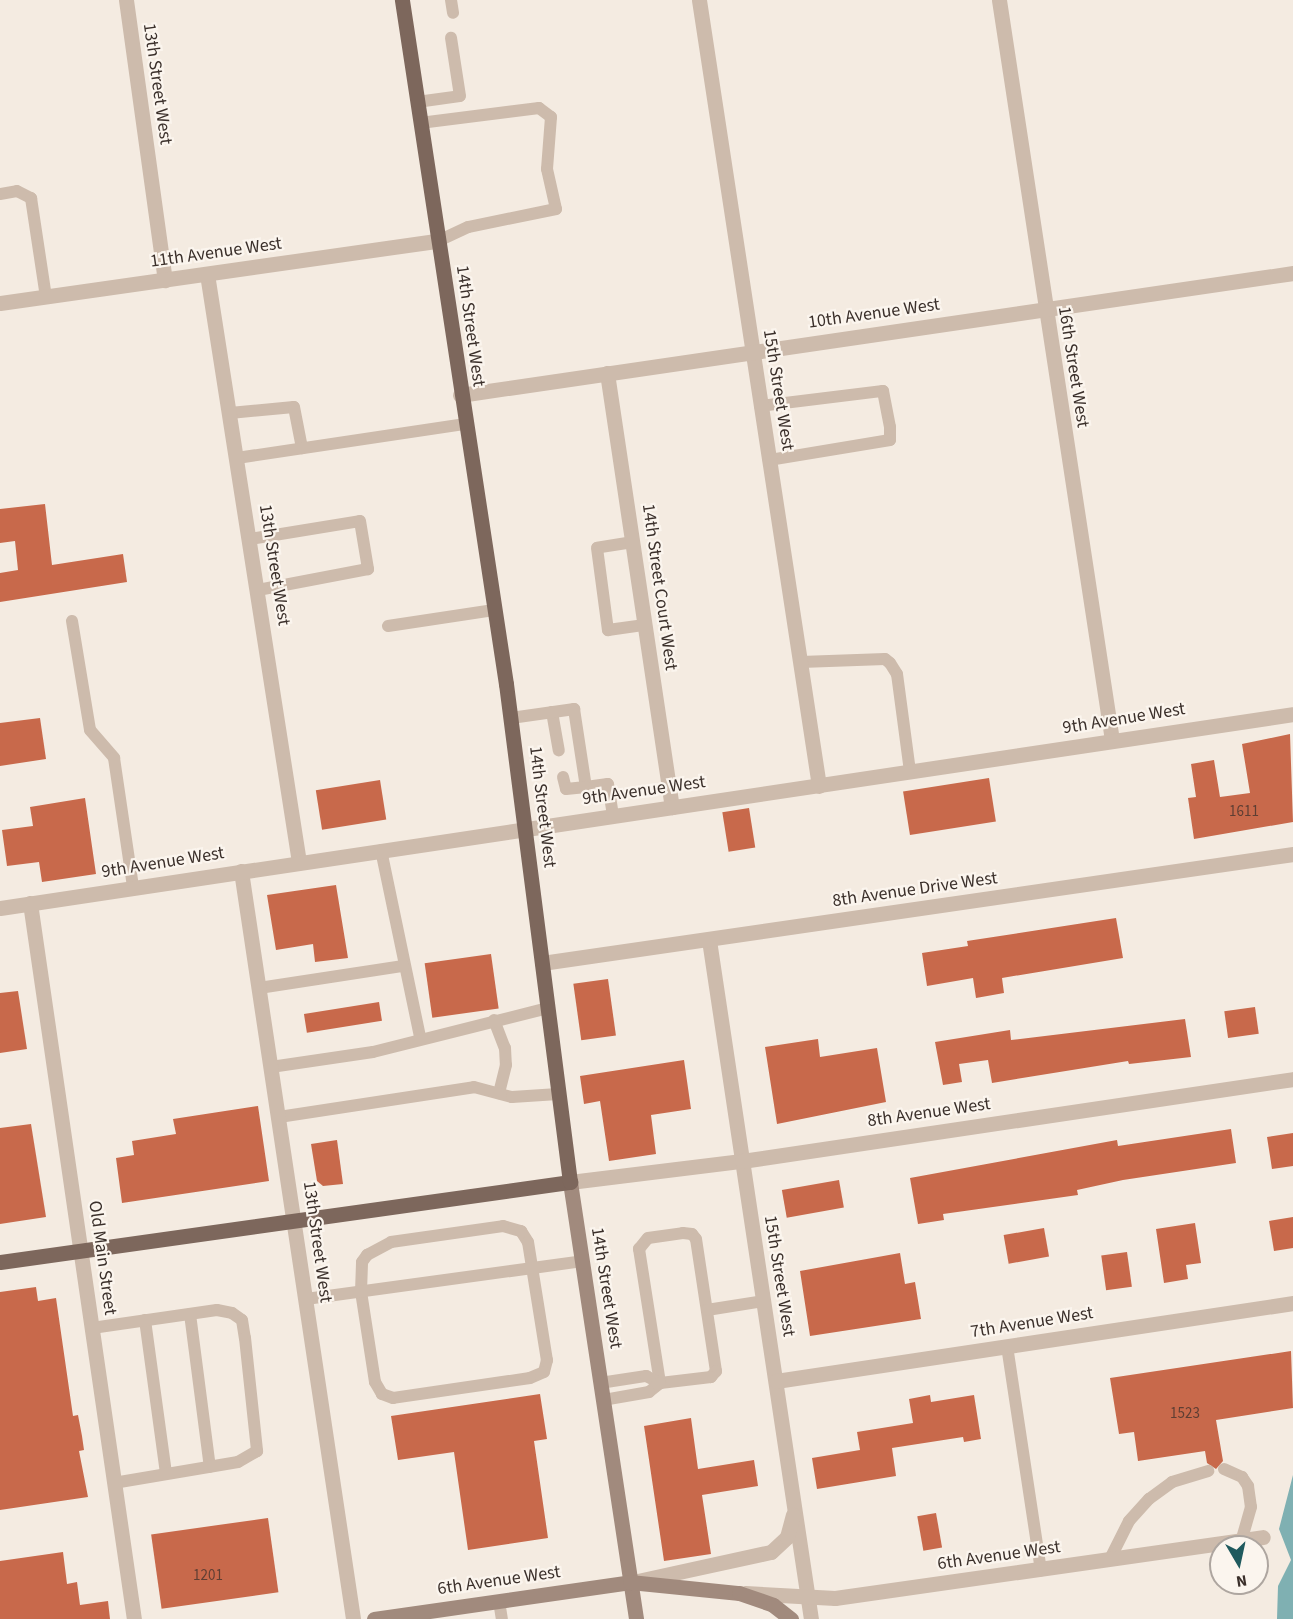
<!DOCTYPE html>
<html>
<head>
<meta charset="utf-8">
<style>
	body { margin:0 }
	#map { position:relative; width:1293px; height:1619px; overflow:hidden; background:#f4ebe1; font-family:"Source Sans 3",sans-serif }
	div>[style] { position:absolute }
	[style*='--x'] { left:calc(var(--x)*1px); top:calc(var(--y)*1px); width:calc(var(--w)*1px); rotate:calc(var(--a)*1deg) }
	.water>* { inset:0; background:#7fb0b2 }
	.building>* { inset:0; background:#c8694b; transform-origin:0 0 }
	.service>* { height:12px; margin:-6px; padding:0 6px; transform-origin:6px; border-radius:6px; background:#cdbbac }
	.minor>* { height:15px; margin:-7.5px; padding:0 7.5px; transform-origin:7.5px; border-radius:7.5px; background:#cdbbac }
	.tertiary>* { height:15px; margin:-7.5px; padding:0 7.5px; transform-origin:7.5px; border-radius:7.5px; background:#cdbbac }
	.secondary>* { height:15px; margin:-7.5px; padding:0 7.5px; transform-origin:7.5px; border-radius:7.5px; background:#a18a7d }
	.primary>* { height:15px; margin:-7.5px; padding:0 7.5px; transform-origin:7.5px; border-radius:7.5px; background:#7d675c }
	span { translate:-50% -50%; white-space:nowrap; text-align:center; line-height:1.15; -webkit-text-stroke:4.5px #fbf5ee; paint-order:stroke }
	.number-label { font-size:15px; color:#5e3e33 }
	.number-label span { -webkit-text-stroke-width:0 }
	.street-label { font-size:18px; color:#3b302b }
	.north { position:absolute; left:1209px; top:1535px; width:60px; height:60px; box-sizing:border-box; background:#fbf5ee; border:2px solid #aea6a0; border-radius:50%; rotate:171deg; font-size:16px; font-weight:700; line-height:24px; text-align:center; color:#3b302b }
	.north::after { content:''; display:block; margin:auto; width:21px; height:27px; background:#1f5a5e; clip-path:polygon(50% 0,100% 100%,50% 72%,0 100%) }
</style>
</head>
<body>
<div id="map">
	<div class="water">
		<i style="clip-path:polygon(1293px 1475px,1293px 1619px,1277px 1619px,1278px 1586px,1291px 1560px,1279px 1529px)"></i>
	</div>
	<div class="building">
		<i style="clip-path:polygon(45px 504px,52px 565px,123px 554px,127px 582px,0 602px,0 573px,18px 570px,15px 541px,0 543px,0 509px)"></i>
		<i style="clip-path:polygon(40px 718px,46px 759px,0 766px,0 723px)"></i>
		<i style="clip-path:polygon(1290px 734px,1293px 822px,1194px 839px,1188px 798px,1196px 797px,1191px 764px,1214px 760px,1220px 797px,1250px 793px,1242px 744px)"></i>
		<i style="left:989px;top:778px;width:44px;height:87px;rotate:81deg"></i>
		<i style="left:380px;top:780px;width:40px;height:65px;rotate:81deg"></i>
		<i style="clip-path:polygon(85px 798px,96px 874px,42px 882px,39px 862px,7px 866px,2px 830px,33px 826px,30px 807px)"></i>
		<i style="left:749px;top:808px;width:40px;height:27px;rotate:81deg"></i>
		<i style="clip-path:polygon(336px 885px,348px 958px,315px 962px,313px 944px,276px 950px,267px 895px)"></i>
		<i style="clip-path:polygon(1116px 918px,1123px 958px,1002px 978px,1004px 993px,976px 998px,973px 978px,927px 986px,922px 953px,968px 946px,967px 941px)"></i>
		<i style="left:491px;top:954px;width:55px;height:67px;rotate:82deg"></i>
		<i style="left:608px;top:979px;width:57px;height:35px;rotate:82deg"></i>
		<i style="clip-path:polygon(18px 991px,27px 1049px,0 1053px,0 993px)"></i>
		<i style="left:379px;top:1002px;width:19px;height:76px;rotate:81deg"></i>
		<i style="left:1255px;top:1007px;width:27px;height:31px;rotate:82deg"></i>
		<i style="clip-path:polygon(1185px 1019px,1191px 1057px,1129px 1064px,1128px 1061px,992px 1083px,988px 1060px,959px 1064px,962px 1082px,943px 1085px,935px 1042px,1010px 1030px,1011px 1040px)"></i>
		<i style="clip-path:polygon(818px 1039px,820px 1057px,877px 1048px,886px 1102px,777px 1124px,765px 1047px)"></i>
		<i style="clip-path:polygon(684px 1060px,691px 1109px,651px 1115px,656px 1154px,609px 1161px,600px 1101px,584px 1104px,580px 1076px)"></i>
		<i style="clip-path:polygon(258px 1106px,269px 1181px,122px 1203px,116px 1158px,134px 1155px,132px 1141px,176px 1134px,173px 1119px)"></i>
		<i style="clip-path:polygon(31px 1124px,46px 1217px,0 1224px,0 1128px)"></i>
		<i style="clip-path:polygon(1231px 1129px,1236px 1163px,1123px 1180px,1077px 1190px,1078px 1195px,943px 1214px,944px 1220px,918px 1224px,910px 1178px,1117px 1140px,1118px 1146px)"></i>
		<i style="clip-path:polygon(1293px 1133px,1293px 1166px,1272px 1169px,1267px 1137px)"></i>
		<i style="clip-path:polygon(337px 1140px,343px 1184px,323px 1186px,317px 1181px,311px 1144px)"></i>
		<i style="left:839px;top:1180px;width:28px;height:58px;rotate:80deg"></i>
		<i style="clip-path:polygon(1293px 1217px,1293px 1248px,1274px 1251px,1269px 1221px)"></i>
		<i style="clip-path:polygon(1195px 1223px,1201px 1263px,1186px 1265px,1188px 1279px,1164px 1283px,1156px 1229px)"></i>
		<i style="left:1044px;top:1228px;width:29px;height:41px;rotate:80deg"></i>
		<i style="left:1127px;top:1252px;width:35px;height:26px;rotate:82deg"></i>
		<i style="clip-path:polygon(900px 1253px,905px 1284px,915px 1282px,921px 1319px,810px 1336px,800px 1271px)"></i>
		<i style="clip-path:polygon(36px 1287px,38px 1301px,56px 1298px,73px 1416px,78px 1415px,82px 1436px,84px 1450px,79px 1451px,88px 1497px,0 1510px,0 1292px)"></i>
		<i style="clip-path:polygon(1291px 1351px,1293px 1408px,1216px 1420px,1223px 1461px,1216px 1469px,1207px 1463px,1205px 1451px,1138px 1461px,1134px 1432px,1119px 1434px,1110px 1378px)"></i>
		<i style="clip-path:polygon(540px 1394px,547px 1439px,534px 1441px,548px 1538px,468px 1550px,454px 1452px,398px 1460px,391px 1416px)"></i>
		<i style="clip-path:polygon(930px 1395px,931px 1402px,974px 1395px,981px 1439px,964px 1442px,963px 1437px,892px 1448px,896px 1476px,817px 1489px,812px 1458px,860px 1450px,857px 1432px,913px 1423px,909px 1399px)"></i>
		<i style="clip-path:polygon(691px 1418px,698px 1469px,754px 1460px,758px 1486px,702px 1495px,711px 1554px,664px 1561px,644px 1426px)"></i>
		<i style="left:936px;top:1513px;width:35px;height:19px;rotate:80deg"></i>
		<i style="left:268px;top:1518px;width:75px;height:118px;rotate:82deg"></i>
		<i style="clip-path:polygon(63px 1552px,67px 1584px,77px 1582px,80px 1605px,108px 1601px,110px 1619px,0 1619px,0 1561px)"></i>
	</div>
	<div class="service">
		<i style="--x:451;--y:0;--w:13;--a:81"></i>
		<i style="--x:417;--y:102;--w:43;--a:-7.9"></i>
		<i style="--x:460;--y:96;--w:59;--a:-98.8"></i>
		<i style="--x:420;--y:123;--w:120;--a:-7.2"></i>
		<i style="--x:539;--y:108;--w:15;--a:37"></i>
		<i style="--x:551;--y:117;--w:52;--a:94.4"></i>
		<i style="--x:547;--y:169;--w:41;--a:77.3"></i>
		<i style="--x:556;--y:209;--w:90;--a:168.4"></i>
		<i style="--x:468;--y:227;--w:33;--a:155"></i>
		<i style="--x:0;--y:194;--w:17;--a:-10"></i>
		<i style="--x:17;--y:191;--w:16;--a:27"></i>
		<i style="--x:31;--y:198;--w:100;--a:81.4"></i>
		<i style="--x:760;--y:406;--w:124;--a:-7"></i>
		<i style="--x:883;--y:391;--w:37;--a:79"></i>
		<i style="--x:890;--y:427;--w:13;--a:90"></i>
		<i style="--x:890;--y:440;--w:123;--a:170.6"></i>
		<i style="--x:230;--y:413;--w:64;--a:-5.4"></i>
		<i style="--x:294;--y:407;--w:42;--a:79"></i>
		<i style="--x:237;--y:458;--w:231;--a:-8.5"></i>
		<i style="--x:250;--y:539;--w:111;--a:-9.3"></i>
		<i style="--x:360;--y:521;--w:49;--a:80.5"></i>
		<i style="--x:368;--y:569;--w:112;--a:169.2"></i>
		<i style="--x:633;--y:542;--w:36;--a:171"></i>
		<i style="--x:597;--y:548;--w:83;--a:82.4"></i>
		<i style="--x:608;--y:630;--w:37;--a:-8"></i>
		<i style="--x:72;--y:621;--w:110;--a:80.6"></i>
		<i style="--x:90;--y:730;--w:37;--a:49"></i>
		<i style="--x:114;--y:758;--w:130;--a:81.6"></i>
		<i style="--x:388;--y:626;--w:107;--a:-8.6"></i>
		<i style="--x:801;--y:662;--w:84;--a:-2"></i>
		<i style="--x:885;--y:659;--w:6;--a:39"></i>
		<i style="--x:890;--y:663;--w:13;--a:58"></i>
		<i style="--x:897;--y:674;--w:99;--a:82.4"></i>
		<i style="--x:552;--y:712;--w:39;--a:80"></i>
		<i style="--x:511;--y:718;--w:64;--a:-8.1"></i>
		<i style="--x:574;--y:709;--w:79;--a:81.3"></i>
		<i style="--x:586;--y:787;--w:22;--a:-8"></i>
		<i style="--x:608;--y:784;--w:31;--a:81"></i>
		<i style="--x:563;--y:777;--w:12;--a:76"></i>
		<i style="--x:566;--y:789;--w:20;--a:-6"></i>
		<i style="--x:381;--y:850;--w:191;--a:78.2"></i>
		<i style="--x:259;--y:988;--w:146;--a:-8.7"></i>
		<i style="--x:494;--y:1020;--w:30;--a:69"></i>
		<i style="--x:505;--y:1048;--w:17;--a:87"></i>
		<i style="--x:506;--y:1065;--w:29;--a:104"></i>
		<i style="--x:271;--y:1067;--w:103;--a:-8.4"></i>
		<i style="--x:373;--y:1052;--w:180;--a:-14.1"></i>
		<i style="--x:279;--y:1117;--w:197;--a:-8.7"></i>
		<i style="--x:474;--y:1087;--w:39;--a:15"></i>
		<i style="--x:512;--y:1097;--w:46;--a:-3.7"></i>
		<i style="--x:503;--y:1226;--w:19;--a:16"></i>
		<i style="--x:521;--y:1231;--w:13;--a:58"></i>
		<i style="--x:528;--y:1242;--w:120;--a:80.9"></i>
		<i style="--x:547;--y:1360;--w:12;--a:104"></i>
		<i style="--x:544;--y:1372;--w:15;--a:157"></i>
		<i style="--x:530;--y:1378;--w:138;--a:171.7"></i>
		<i style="--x:393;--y:1398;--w:12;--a:-160"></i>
		<i style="--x:382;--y:1394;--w:14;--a:-120"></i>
		<i style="--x:375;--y:1382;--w:91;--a:-98.8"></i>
		<i style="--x:361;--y:1292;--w:30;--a:-88"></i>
		<i style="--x:362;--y:1262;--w:9;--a:-54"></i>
		<i style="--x:367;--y:1255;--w:27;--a:-28"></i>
		<i style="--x:391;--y:1242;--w:113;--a:-8.1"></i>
		<i style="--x:683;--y:1233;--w:9;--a:6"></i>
		<i style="--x:692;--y:1234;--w:6;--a:51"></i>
		<i style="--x:696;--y:1239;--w:134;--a:81.4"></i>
		<i style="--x:716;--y:1371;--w:8;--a:130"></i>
		<i style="--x:711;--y:1377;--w:51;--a:173.3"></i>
		<i style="--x:660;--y:1383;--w:136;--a:-98.9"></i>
		<i style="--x:639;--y:1249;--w:14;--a:-51"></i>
		<i style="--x:648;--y:1238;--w:35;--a:-8"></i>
		<i style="--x:306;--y:1299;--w:279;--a:-7.8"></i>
		<i style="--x:707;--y:1310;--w:58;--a:-9"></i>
		<i style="--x:190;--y:1314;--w:154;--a:82.6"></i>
		<i style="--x:145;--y:1320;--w:155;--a:82.2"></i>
		<i style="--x:92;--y:1328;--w:126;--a:-8.2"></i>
		<i style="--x:217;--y:1310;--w:15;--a:11"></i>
		<i style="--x:232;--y:1313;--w:12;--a:35"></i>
		<i style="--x:242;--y:1320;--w:18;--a:81"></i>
		<i style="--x:245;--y:1338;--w:114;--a:83.9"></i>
		<i style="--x:257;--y:1451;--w:22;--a:150"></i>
		<i style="--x:238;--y:1462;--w:126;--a:170.4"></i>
		<i style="--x:1007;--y:1346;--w:227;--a:81.4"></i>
		<i style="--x:600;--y:1383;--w:47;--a:-8.7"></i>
		<i style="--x:646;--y:1376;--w:16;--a:27"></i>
		<i style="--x:660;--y:1383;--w:14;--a:141"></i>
		<i style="--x:649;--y:1392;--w:47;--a:170.1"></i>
		<i style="--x:1224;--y:1469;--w:20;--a:24"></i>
		<i style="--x:1242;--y:1477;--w:11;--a:56"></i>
		<i style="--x:1248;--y:1486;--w:21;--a:82"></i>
		<i style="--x:1251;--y:1507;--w:35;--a:106"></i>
		<i style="--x:1110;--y:1559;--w:42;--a:-63.4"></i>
		<i style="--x:1129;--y:1521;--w:30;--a:-48"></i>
		<i style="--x:1149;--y:1499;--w:29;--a:-36"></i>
		<i style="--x:1172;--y:1482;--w:38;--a:-17"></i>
		<i style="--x:499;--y:1601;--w:18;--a:81"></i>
	</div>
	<div class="minor">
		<i style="--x:126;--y:0;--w:283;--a:82.1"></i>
		<i style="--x:699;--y:0;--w:795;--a:81.32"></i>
		<i style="--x:999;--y:0;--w:749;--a:81.32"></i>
		<i style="--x:207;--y:274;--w:595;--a:81.11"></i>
		<i style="--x:0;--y:303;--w:442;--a:-8.1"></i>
		<i style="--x:607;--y:373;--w:439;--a:81.5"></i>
		<i style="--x:460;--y:395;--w:842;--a:-8.33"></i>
		<i style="--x:241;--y:871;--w:756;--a:81.48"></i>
		<i style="--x:30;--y:903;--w:724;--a:81.74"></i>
		<i style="--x:709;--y:940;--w:687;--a:81.46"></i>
		<i style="--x:542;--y:963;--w:759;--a:-8.26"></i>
		<i style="--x:570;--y:1182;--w:173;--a:-7"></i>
		<i style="--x:742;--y:1161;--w:557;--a:-8.46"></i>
		<i style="--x:776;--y:1381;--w:523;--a:-8.58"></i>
		<i style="--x:633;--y:1582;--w:141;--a:-12.3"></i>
		<i style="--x:771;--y:1552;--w:22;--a:-43"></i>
		<i style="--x:787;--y:1537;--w:23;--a:-75"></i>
		<i style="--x:745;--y:1593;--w:90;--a:3.2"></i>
		<i style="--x:835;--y:1598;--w:432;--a:-8.1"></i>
	</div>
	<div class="tertiary">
		<i style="--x:0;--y:908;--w:1307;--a:-8.53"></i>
	</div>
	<div class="secondary">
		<i style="--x:570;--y:1182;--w:442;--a:81.4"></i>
		<i style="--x:374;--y:1619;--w:259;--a:-8.2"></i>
		<i style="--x:630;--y:1582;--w:110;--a:5.8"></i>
		<i style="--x:739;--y:1593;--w:36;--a:19"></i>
		<i style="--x:773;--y:1605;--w:23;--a:38"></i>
	</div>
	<div class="primary">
		<i style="--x:0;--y:1262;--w:576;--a:-7.99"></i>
		<i style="--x:570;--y:1182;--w:502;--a:-97.32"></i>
		<i style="--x:506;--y:684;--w:692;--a:-98.65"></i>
	</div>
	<div class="number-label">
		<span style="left:1244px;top:812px">1611</span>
		<span style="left:1185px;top:1414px">1523</span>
		<span style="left:208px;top:1576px">1201</span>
	</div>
	<div class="street-label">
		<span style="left:157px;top:84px;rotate:82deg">13th Street West</span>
		<span style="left:216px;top:253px;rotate:-8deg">11th Avenue West</span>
		<span style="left:874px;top:314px;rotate:-8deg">10th Avenue West</span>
		<span style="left:470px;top:326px;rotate:82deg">14th Street West</span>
		<span style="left:1073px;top:367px;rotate:81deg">16th Street West</span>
		<span style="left:778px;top:390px;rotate:81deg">15th Street West</span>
		<span style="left:274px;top:565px;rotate:81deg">13th Street West</span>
		<span style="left:659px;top:587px;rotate:82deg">14th Street Court West</span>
		<span style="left:1124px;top:719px;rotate:-9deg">9th Avenue West</span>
		<span style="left:644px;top:791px;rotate:-8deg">9th Avenue West</span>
		<span style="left:542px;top:807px;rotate:83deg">14th Street West</span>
		<span style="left:163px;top:863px;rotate:-9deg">9th Avenue West</span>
		<span style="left:915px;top:890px;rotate:-8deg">8th Avenue Drive West</span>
		<span style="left:929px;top:1113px;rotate:-8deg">8th Avenue West</span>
		<span style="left:317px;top:1242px;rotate:82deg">13th Street West</span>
		<span style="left:102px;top:1258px;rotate:82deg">Old Main Street</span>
		<span style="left:779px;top:1276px;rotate:81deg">15th Street West</span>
		<span style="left:606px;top:1288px;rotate:81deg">14th Street West</span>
		<span style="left:1032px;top:1323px;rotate:-9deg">7th Avenue West</span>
		<span style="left:999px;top:1556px;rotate:-8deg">6th Avenue West</span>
		<span style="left:499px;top:1581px;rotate:-8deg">6th Avenue West</span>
	</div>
	<div class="north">N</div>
</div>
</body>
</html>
